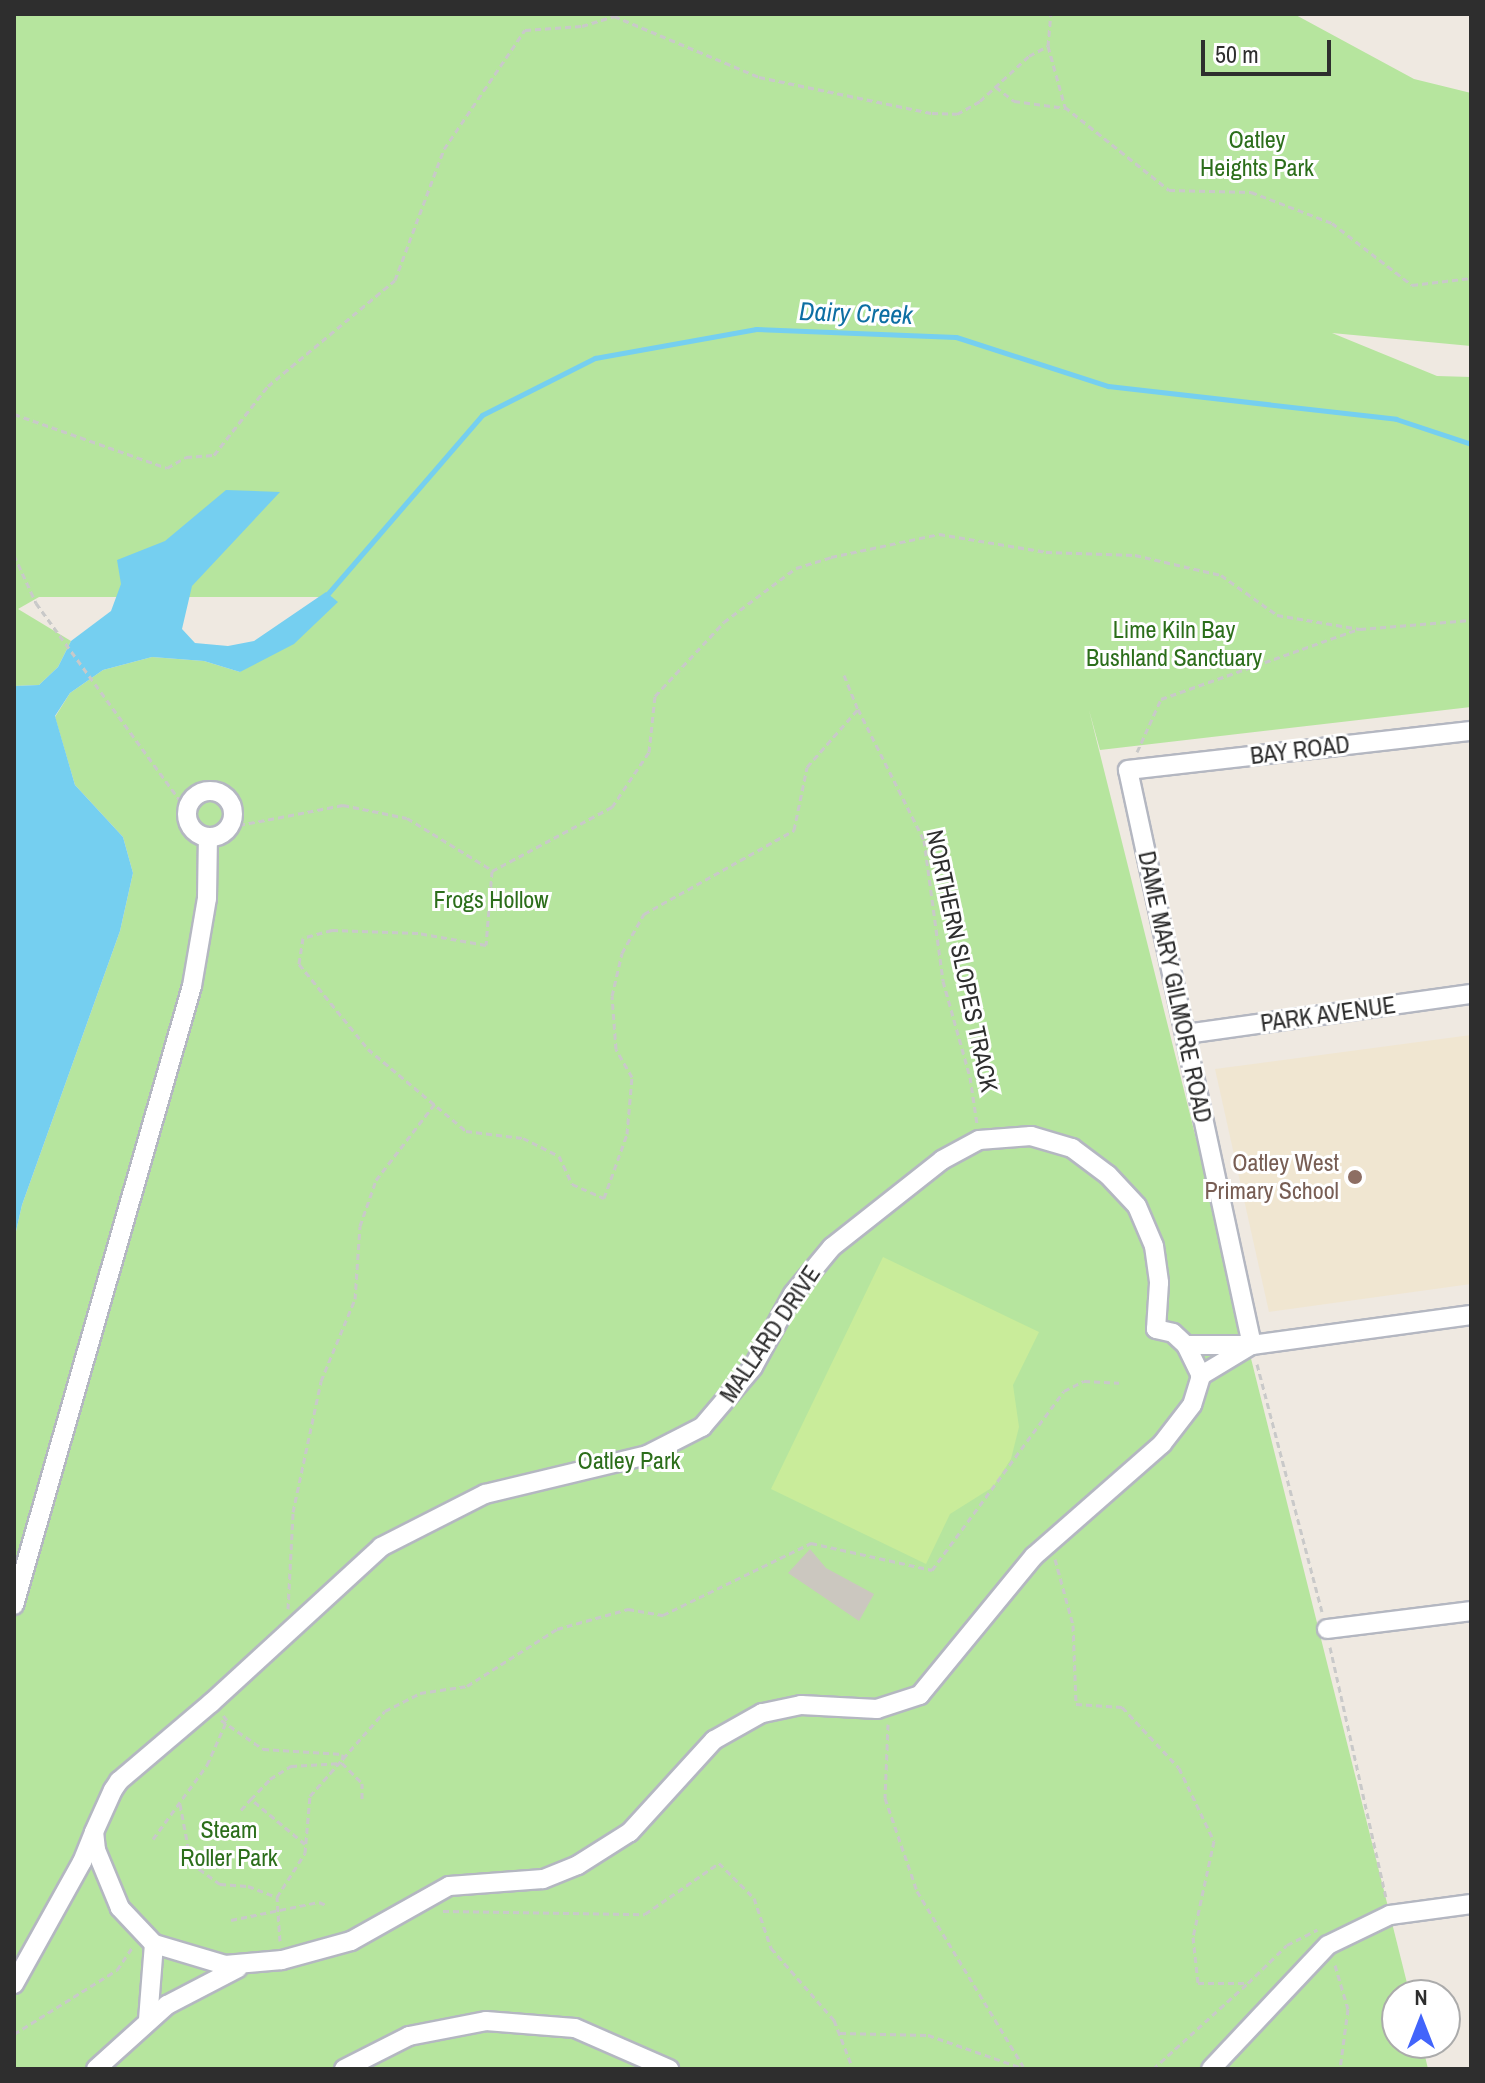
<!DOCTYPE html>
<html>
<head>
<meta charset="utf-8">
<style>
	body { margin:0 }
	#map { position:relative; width:1485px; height:2083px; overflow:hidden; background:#efe9e1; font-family:"Archivo Narrow",sans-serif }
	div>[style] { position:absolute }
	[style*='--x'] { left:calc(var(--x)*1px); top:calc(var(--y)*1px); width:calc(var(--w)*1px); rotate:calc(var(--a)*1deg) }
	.education>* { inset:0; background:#f0e6d1 }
	.green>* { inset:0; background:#b6e59e }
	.pitch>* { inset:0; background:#c9ec9a }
	.water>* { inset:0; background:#75cff0 }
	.stream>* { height:5px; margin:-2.5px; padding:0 2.5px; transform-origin:2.5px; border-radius:2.5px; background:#75cff0 }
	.building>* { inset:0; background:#cbc7bf }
	.path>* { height:3px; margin-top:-1.5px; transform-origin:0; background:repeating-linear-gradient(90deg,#c9c9c9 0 6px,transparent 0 10px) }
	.roads { filter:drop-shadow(2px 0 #b4b7c1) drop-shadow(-2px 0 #b4b7c1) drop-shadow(0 2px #b4b7c1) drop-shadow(0 -2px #b4b7c1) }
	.minor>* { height:18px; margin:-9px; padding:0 9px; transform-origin:9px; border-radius:9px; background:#fff }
	.minor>.ring { margin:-9px; padding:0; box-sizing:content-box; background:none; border:18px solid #fff; border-radius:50% }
	.dots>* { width:22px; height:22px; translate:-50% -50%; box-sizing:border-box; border:4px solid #fff; border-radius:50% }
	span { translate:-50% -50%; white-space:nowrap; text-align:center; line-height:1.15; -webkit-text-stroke:6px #fff; paint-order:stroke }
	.park-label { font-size:24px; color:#2c6e1b }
	.street-label { font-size:24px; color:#2e2e2e }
	.education-label { font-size:24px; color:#785e54 }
	.right { translate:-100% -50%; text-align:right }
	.water-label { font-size:26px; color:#0d6fa3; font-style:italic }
	.frame { position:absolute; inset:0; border:16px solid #2e2e2e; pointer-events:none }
	.north { position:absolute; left:1381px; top:1979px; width:80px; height:80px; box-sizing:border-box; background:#fff; border:2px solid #ababab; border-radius:50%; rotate:0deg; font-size:22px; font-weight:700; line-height:32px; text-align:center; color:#2e2e2e }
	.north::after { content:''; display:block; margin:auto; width:28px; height:36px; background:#4264fb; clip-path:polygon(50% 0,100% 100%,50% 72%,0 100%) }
	.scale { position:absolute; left:1201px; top:40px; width:130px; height:36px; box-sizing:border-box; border:4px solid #2e2e2e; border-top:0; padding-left:10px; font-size:24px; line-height:28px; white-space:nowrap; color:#2e2e2e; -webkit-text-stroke:6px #fff; paint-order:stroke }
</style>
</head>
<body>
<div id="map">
	<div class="education">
		<i style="clip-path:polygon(1471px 1035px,1471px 1284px,1269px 1312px,1215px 1069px)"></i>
	</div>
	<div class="green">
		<i style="clip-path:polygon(14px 14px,1294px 14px,1414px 79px,1471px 93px,1471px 346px,1332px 333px,1437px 376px,1471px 377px,1471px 707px,1100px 750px,1089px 710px,1410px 1995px,1397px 1995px,1397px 2043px,1422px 2043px,1428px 2069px,14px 2069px,14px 1240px,22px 1205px,120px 931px,133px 873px,123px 837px,75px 785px,55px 717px,70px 693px,103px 670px,152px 657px,204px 661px,240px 672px,325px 597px,39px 597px,18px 609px,71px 641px,58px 667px,39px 685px,14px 686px)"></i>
	</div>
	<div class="pitch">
		<i style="clip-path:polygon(883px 1257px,1039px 1332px,1013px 1385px,1019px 1427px,1011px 1459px,993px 1487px,950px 1514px,926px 1564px,771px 1489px)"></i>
	</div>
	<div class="water">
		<i style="clip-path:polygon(226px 490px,280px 492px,192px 586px,182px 629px,195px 643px,228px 646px,254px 641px,326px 592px,338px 602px,294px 644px,240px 672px,204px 661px,152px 657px,103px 670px,70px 693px,55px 716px,75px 785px,123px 837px,133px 873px,120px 931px,22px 1205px,14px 1240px,14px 686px,39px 685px,58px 667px,71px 641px,111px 611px,121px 584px,117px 560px,165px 541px)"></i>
	</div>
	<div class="stream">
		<i style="--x:325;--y:597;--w:240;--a:-49.2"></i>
		<i style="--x:482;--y:415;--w:127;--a:-26.8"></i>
		<i style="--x:595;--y:358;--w:164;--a:-10.2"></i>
		<i style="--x:756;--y:329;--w:200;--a:2.3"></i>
		<i style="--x:956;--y:337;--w:160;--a:17.9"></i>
		<i style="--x:1108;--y:386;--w:290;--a:6.5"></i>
		<i style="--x:1396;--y:419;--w:79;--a:18.4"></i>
	</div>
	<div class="building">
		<i style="clip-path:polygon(810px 1549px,826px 1568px,874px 1594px,859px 1621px,788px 1573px)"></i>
	</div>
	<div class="path">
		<i style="--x:1048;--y:46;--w:32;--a:-85"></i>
		<i style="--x:996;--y:87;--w:23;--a:38"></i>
		<i style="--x:1014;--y:101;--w:52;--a:7.7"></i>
		<i style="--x:14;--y:414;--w:162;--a:19.4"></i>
		<i style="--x:167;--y:468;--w:22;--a:-30"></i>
		<i style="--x:186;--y:457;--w:28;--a:-4"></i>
		<i style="--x:214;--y:455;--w:88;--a:-52"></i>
		<i style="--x:268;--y:386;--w:165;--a:-39.8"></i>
		<i style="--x:395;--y:280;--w:140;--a:-69.5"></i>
		<i style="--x:444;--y:149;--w:144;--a:-55.8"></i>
		<i style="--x:525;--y:30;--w:57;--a:-4"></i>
		<i style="--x:582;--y:26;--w:34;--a:-17"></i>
		<i style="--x:614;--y:16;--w:157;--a:22.8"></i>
		<i style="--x:759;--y:77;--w:177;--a:11.8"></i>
		<i style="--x:932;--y:113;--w:25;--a:2"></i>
		<i style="--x:957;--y:114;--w:26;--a:-29"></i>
		<i style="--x:980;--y:101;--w:67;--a:-42.6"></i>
		<i style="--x:1029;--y:56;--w:21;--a:-28"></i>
		<i style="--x:1048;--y:46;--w:63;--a:74.4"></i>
		<i style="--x:1065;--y:107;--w:133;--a:38.6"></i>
		<i style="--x:1169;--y:190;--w:82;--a:1.4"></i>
		<i style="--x:1251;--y:192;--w:87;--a:20.9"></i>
		<i style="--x:1332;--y:223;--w:101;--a:37.8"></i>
		<i style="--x:1412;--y:285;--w:59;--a:-6.8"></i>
		<i style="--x:14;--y:555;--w:53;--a:65.4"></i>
		<i style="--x:36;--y:603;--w:256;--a:53.9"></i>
		<i style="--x:844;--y:675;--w:37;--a:68"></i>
		<i style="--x:1137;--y:752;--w:58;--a:-65.6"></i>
		<i style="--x:1161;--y:699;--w:210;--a:-19.5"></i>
		<i style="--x:229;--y:827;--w:116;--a:-10.9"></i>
		<i style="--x:343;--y:805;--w:65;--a:11.5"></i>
		<i style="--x:407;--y:818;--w:100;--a:31.5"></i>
		<i style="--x:492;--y:871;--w:74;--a:94.6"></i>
		<i style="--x:486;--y:945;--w:69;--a:-170"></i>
		<i style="--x:418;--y:933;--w:86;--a:-178"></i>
		<i style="--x:332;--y:930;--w:30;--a:165"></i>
		<i style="--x:303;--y:938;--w:26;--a:99"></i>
		<i style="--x:299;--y:964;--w:109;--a:50.9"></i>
		<i style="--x:368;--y:1049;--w:128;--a:39.9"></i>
		<i style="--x:466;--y:1131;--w:57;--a:7"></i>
		<i style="--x:523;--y:1138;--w:40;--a:26.6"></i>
		<i style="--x:559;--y:1156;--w:31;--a:65"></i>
		<i style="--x:572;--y:1184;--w:35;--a:24"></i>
		<i style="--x:604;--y:1198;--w:68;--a:-70.2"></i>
		<i style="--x:627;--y:1134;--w:57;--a:-85"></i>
		<i style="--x:632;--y:1077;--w:32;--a:-120"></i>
		<i style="--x:616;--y:1049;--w:53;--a:-94.3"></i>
		<i style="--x:612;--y:996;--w:44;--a:-76.9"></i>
		<i style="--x:622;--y:953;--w:45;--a:-60.6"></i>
		<i style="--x:644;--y:914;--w:172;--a:-29.2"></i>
		<i style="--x:794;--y:830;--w:64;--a:-78.3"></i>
		<i style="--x:807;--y:767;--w:77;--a:-48.7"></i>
		<i style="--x:858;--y:709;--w:147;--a:63.3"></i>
		<i style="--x:924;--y:840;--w:142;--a:82.3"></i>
		<i style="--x:943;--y:981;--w:100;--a:74.3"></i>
		<i style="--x:970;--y:1077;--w:48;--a:81.5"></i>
		<i style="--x:492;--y:871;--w:136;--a:-28.1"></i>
		<i style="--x:612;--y:807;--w:66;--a:-56.1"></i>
		<i style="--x:649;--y:752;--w:56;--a:-83.9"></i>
		<i style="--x:655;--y:696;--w:101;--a:-47"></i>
		<i style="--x:724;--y:622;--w:90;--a:-36.9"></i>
		<i style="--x:796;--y:568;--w:37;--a:-17"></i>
		<i style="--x:831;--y:557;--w:110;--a:-12"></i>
		<i style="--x:939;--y:534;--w:109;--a:9.5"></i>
		<i style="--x:1046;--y:552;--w:89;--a:1.9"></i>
		<i style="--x:1135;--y:555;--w:88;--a:13.1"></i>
		<i style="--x:1221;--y:575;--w:69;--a:35.5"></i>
		<i style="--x:1277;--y:615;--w:84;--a:9.6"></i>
		<i style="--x:1360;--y:629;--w:111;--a:-4.6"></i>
		<i style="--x:1257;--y:1364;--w:256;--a:75.3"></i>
		<i style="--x:1055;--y:1559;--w:68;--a:74.7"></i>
		<i style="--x:1073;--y:1625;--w:79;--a:87.8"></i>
		<i style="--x:1076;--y:1704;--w:46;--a:3.7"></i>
		<i style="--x:1122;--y:1707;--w:83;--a:46.9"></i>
		<i style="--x:1179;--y:1768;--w:81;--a:64.4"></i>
		<i style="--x:1214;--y:1841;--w:98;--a:102.3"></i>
		<i style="--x:1193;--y:1937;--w:46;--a:83.8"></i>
		<i style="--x:1198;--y:1983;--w:50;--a:0"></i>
		<i style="--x:1248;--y:1983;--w:54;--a:-44.3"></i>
		<i style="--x:1287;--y:1945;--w:34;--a:-27"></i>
		<i style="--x:288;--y:1609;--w:97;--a:-87"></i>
		<i style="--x:293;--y:1512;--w:134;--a:-77.9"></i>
		<i style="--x:321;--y:1381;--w:89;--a:-67.5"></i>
		<i style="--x:355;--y:1299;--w:73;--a:-86.1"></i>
		<i style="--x:360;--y:1226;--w:49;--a:-70.8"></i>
		<i style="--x:376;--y:1180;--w:98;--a:-52.4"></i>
		<i style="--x:1330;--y:1647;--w:256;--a:77.4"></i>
		<i style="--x:221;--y:1720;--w:51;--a:34.6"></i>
		<i style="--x:263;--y:1749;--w:80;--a:3.6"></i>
		<i style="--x:343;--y:1754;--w:9;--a:96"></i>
		<i style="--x:888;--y:1724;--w:74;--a:92.3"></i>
		<i style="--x:885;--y:1798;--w:98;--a:71"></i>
		<i style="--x:917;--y:1891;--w:205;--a:58.8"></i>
		<i style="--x:180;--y:1804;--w:60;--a:79.4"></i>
		<i style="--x:191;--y:1863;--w:36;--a:36"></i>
		<i style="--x:220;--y:1884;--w:28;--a:4"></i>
		<i style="--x:248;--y:1886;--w:31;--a:21"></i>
		<i style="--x:241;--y:1810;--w:15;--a:-48"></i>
		<i style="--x:153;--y:1839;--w:92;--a:-53.9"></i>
		<i style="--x:207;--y:1765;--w:49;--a:-66"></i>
		<i style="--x:227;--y:1720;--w:6;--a:-129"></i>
		<i style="--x:305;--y:1844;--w:70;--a:-140.2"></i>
		<i style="--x:251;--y:1799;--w:28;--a:-46"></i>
		<i style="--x:270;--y:1779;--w:25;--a:-32"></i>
		<i style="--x:291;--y:1766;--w:51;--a:-3.4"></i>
		<i style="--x:342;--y:1763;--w:28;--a:45"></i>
		<i style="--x:362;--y:1783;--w:17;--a:90"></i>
		<i style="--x:443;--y:1911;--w:202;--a:0.9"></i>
		<i style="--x:645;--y:1914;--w:90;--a:-34.6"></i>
		<i style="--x:719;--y:1863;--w:49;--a:45"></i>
		<i style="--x:754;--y:1898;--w:53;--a:71.2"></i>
		<i style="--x:771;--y:1948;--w:96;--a:48.8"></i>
		<i style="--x:834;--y:2020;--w:53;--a:68.8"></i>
		<i style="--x:231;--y:1920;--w:90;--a:-11.6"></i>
		<i style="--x:319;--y:1902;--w:8;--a:23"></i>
		<i style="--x:280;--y:1941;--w:44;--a:-93.9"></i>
		<i style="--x:277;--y:1897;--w:52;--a:-57.5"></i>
		<i style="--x:305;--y:1853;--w:57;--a:-85"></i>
		<i style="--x:310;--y:1796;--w:113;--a:-48.6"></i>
		<i style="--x:385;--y:1711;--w:39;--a:-27"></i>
		<i style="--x:420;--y:1693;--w:48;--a:-8.5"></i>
		<i style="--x:467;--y:1686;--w:107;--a:-32.3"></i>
		<i style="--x:557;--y:1629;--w:74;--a:-15.7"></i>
		<i style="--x:628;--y:1609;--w:36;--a:10"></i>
		<i style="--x:663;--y:1615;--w:165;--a:-25.9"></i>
		<i style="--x:811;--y:1543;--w:124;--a:12.6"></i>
		<i style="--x:932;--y:1570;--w:222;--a:-53.6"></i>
		<i style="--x:1064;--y:1391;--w:22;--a:-27"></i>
		<i style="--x:1084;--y:1381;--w:35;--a:3"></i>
		<i style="--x:1335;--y:1965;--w:46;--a:73.5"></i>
		<i style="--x:1348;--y:2009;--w:61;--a:97.6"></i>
		<i style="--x:840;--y:2033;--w:88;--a:1.3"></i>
		<i style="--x:928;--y:2035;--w:103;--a:19.3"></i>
		<i style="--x:14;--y:2034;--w:121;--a:-31.9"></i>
		<i style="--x:117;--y:1970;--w:27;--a:-56"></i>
		<i style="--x:1153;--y:2069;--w:128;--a:-42.2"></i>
	</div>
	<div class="roads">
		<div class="minor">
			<i class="ring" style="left:187px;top:791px;width:28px;height:28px"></i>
			<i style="--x:1186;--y:1034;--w:288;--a:-8"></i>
			<i style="--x:1186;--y:1345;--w:66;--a:0"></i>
			<i style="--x:1252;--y:1345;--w:221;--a:-7.8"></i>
			<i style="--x:1252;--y:1345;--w:588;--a:-102.17"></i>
			<i style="--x:1128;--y:770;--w:345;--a:-6.5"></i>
			<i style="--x:1200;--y:1376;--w:58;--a:-31"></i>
			<i style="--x:14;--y:1605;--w:644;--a:-73.96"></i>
			<i style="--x:192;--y:986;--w:89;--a:-80.3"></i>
			<i style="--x:207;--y:898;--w:61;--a:-89.1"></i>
			<i style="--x:1327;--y:1629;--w:145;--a:-7.1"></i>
			<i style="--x:14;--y:1984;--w:140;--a:-60.9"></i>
			<i style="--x:82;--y:1862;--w:32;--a:-68"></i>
			<i style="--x:94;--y:1832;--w:46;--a:-65.7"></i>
			<i style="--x:113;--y:1790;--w:11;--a:-56"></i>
			<i style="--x:119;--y:1781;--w:121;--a:-40.3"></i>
			<i style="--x:211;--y:1703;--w:231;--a:-42.5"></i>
			<i style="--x:381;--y:1547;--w:117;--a:-27"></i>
			<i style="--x:485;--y:1494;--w:167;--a:-13.5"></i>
			<i style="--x:647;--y:1455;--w:62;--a:-27"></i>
			<i style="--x:702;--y:1427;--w:79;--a:-49.6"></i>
			<i style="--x:753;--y:1367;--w:83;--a:-61.3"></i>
			<i style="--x:793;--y:1294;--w:61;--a:-50.3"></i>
			<i style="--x:832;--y:1247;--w:140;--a:-38.3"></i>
			<i style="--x:942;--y:1160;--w:42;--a:-28.4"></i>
			<i style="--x:979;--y:1140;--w:52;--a:-4.4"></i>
			<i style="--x:1031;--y:1136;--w:43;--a:16.3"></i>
			<i style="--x:1072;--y:1148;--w:45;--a:36.9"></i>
			<i style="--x:1108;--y:1175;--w:42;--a:46.9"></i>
			<i style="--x:1137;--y:1206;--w:43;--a:67"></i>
			<i style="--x:1154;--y:1246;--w:37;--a:82"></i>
			<i style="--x:1159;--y:1283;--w:46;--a:93.7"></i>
			<i style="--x:1156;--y:1329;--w:17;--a:13"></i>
			<i style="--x:1173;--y:1333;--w:18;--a:43"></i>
			<i style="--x:1186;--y:1345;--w:34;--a:64"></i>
			<i style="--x:1201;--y:1376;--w:30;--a:107"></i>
			<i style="--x:1192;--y:1405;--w:49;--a:127.6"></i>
			<i style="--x:1162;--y:1444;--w:170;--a:138.8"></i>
			<i style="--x:1034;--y:1556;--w:180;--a:129.4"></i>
			<i style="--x:920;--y:1695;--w:45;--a:162"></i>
			<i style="--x:877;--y:1709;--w:76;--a:-177"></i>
			<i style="--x:801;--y:1705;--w:40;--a:168"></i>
			<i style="--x:762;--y:1713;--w:55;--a:150.6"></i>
			<i style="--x:714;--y:1740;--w:125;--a:132.4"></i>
			<i style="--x:630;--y:1832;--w:62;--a:147.6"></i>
			<i style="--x:578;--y:1865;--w:38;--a:158"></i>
			<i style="--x:543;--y:1879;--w:94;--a:175.7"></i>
			<i style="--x:449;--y:1886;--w:112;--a:150.7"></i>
			<i style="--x:351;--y:1941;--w:72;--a:164.6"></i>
			<i style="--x:282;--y:1960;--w:57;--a:175"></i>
			<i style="--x:225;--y:1965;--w:74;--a:-163.5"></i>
			<i style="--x:154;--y:1944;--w:50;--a:-133.4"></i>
			<i style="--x:120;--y:1908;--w:63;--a:-112.5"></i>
			<i style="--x:96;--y:1850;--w:18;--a:-96"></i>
			<i style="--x:148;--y:2020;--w:76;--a:-85.5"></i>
			<i style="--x:96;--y:2069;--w:96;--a:-42"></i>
			<i style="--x:167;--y:2005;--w:80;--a:-27.5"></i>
			<i style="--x:344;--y:2069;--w:73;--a:-26.9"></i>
			<i style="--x:409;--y:2036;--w:78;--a:-11"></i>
			<i style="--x:486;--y:2021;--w:89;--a:4.5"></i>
			<i style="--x:575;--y:2028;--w:103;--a:23.6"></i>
			<i style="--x:1211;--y:2069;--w:170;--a:-46.7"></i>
			<i style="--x:1328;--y:1945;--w:69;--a:-25.8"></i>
			<i style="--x:1390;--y:1915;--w:82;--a:-7.7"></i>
		</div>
	</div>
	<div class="dots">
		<i style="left:1355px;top:1177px;background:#8d6e63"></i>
	</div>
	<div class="park-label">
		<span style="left:1257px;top:154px">Oatley<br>Heights Park</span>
		<span style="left:1174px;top:644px">Lime Kiln Bay<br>Bushland Sanctuary</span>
		<span style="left:491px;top:900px">Frogs Hollow</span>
		<span style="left:629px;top:1461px">Oatley Park</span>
		<span style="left:229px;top:1844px">Steam<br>Roller Park</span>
	</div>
	<div class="street-label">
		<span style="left:1300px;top:750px;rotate:-7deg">BAY ROAD</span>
		<span style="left:962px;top:961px;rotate:78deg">NORTHERN SLOPES TRACK</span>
		<span style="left:1175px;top:987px;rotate:78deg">DAME MARY GILMORE ROAD</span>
		<span style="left:1328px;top:1014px;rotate:-8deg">PARK AVENUE</span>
		<span style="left:770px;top:1334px;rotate:-56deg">MALLARD DRIVE</span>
	</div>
	<div class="education-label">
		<span class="right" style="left:1339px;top:1177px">Oatley West<br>Primary School</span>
	</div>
	<div class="water-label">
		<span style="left:856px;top:313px;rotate:2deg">Dairy Creek</span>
	</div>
	<div class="frame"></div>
	<div class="north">N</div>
	<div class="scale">50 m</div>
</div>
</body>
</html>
